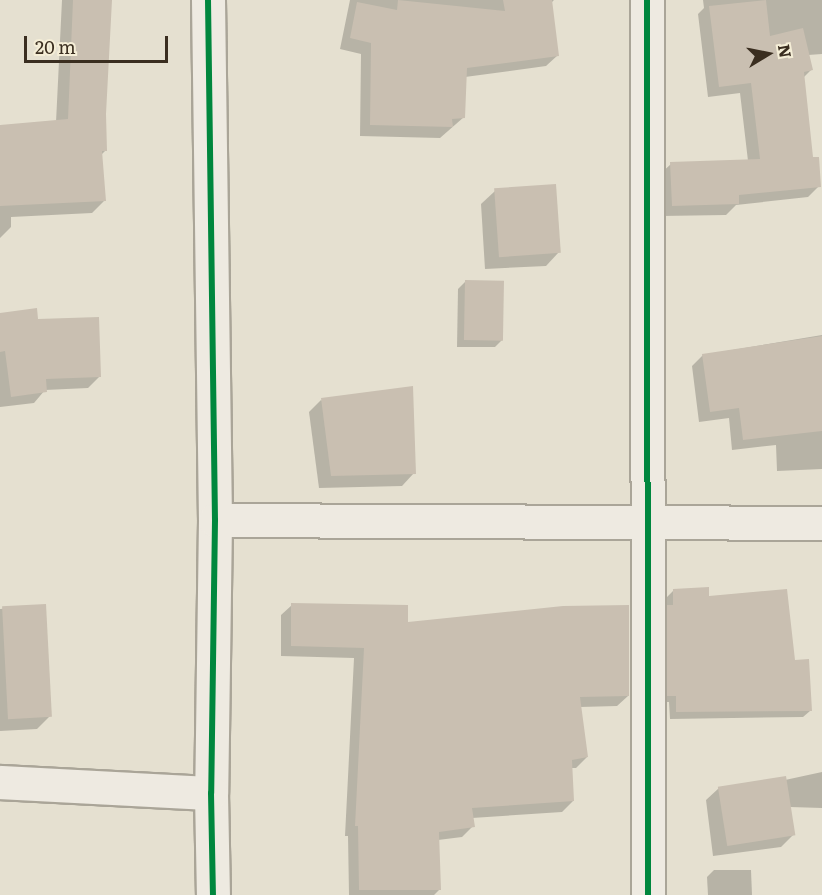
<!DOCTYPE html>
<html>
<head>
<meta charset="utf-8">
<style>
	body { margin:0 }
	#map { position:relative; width:822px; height:895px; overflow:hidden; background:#e5e0d0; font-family:Literata,serif }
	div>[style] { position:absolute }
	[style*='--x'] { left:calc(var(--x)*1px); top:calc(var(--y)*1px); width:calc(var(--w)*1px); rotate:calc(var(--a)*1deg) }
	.shadow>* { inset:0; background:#0003 }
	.building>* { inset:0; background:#c9bfb1; transform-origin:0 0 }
	.roads { filter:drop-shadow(2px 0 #aaa598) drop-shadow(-2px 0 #aaa598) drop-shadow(0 2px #aaa598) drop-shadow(0 -2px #aaa598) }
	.minor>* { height:33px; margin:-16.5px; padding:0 16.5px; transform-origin:16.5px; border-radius:16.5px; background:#eeeae1 }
	.cycleway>* { height:6px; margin:-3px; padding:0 3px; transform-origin:3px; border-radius:3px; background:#00873e }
	span { translate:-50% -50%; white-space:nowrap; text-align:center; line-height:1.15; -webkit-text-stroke:4.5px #f5eed7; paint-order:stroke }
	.north { position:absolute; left:738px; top:24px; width:60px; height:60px; -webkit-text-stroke:4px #f5eed7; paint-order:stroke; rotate:80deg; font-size:16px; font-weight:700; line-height:24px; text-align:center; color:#3a2e20 }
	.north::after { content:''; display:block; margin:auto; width:21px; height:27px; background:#3a2e20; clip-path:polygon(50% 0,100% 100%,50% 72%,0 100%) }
	.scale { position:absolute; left:24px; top:36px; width:144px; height:27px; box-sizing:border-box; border:3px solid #3a2e20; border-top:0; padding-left:8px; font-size:18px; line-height:21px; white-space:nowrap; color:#3a2e20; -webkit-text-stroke:4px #f5eed7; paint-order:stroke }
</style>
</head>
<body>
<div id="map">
	<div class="shadow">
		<i style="clip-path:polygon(62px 0,110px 0,105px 114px,106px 150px,101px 155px,104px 201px,92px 213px,11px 217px,11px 227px,0 238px,0 126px,56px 122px)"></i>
		<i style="clip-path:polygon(350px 0,554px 0,551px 3px,558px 55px,546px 66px,465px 77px,464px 117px,440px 138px,360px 136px,361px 54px,340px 49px)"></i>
		<i style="clip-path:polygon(703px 0,822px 0,822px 54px,808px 55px,811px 70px,803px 78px,812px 158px,819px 186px,808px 197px,736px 205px,726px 215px,661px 216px,659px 175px,671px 164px,748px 161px,740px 93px,708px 97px,698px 14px,704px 8px)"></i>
		<i style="clip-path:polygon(495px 191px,559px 252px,546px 266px,485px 269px,481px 204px)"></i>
		<i style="clip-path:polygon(465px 282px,502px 340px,495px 347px,457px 347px,458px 289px)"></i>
		<i style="clip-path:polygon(0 314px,37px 320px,100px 376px,88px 388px,45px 390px,34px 403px,0 407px)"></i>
		<i style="clip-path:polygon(822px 335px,822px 469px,777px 471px,776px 445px,732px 450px,729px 418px,699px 422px,692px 366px,703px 355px)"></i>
		<i style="clip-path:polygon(321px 400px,414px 473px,402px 486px,319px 488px,309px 412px)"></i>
		<i style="clip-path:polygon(673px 591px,708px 597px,794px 661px,810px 711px,803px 717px,670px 719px,669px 702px,660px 702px,660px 614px,667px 607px,666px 598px)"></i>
		<i style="clip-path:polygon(292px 605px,406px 624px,628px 696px,617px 706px,580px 707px,587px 757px,576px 768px,571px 768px,573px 801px,562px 812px,472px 818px,473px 826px,462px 837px,438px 840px,440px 889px,434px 895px,349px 895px,348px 836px,345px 836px,354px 658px,281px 656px,281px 615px)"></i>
		<i style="clip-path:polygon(45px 606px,50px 716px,37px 729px,0 731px,0 609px)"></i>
		<i style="clip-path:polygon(822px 772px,822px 808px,790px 807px,794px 834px,781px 847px,713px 856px,706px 800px,719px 788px,785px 780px)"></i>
		<i style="clip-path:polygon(714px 870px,751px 870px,752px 895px,708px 895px,707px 877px)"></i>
	</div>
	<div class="building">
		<i style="clip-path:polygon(73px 0,112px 0,106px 114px,107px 151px,102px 151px,106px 201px,0 206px,0 125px,68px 119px)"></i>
		<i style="clip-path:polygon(398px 0,505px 11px,503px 0,552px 0,559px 56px,467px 68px,465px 118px,452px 119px,453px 127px,370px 125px,371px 43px,350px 38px,357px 2px,397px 10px)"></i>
		<i style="clip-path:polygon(766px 0,770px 36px,803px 28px,813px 70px,804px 72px,813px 157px,819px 157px,821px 187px,739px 195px,739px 204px,672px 206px,670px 162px,760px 159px,751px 83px,719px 87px,709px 6px)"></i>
		<i style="left:556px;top:184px;width:69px;height:62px;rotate:86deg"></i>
		<i style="left:465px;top:280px;width:39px;height:60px;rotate:1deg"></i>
		<i style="clip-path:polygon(37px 308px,38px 319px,99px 317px,101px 377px,46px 379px,47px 392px,11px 397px,5px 351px,0 352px,0 313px)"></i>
		<i style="clip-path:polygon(822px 336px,822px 431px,743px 440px,739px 408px,710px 412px,702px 354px)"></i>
		<i style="clip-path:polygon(413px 386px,416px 474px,331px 476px,321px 398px)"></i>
		<i style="clip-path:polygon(709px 587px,709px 596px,787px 589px,795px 660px,809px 659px,812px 711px,676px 712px,676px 696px,667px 696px,666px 605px,673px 605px,673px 589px)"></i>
		<i style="clip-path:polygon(291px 603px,408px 605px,408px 622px,563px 606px,629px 605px,629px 696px,580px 697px,588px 757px,572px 760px,574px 801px,472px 808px,475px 827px,439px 832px,441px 890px,359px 890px,358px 826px,355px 826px,364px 648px,291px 646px)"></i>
		<i style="left:46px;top:604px;width:113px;height:44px;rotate:87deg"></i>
		<i style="left:786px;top:776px;width:60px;height:69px;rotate:81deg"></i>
	</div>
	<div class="roads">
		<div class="minor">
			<i style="--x:208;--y:0;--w:520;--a:89.23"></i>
			<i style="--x:215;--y:520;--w:273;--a:90.8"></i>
			<i style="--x:211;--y:793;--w:102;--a:88.9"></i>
			<i style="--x:647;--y:0;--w:895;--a:89.94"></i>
			<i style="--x:215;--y:520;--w:607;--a:0.28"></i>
			<i style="--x:0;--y:782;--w:211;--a:3"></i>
		</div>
	</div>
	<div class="cycleway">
		<i style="--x:208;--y:0;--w:520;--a:89.23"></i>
		<i style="--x:215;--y:520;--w:273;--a:90.8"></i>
		<i style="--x:211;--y:793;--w:102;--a:88.9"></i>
		<i style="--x:647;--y:0;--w:895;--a:89.94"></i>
	</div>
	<div class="north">N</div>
	<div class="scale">20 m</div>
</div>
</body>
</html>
